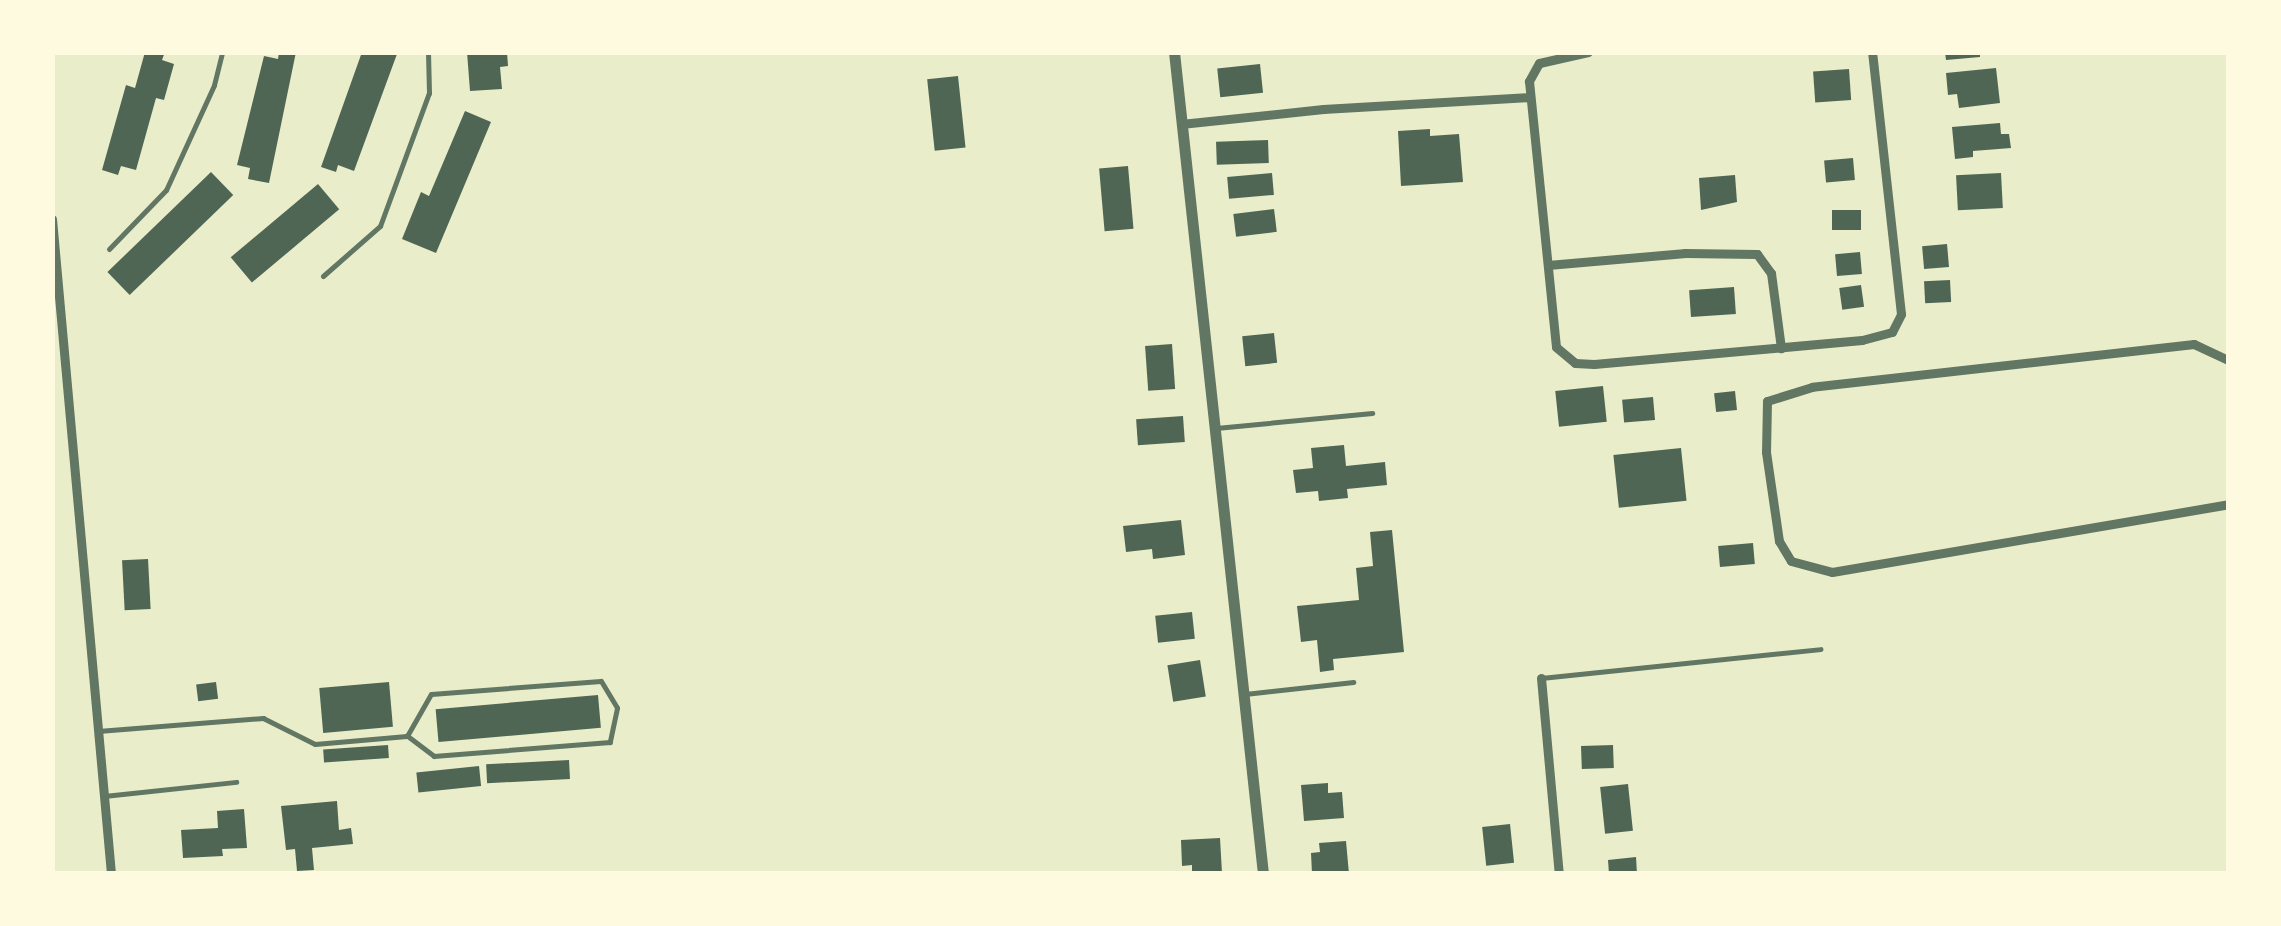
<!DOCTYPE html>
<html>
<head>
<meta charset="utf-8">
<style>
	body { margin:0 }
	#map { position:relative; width:2281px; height:926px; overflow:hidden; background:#e9edc9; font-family:Inter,sans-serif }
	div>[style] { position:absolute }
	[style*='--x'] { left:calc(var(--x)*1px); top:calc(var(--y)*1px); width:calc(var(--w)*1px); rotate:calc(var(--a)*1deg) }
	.building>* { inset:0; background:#4f6655; transform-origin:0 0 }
	.service>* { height:5px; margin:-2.5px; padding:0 2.5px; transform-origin:2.5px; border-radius:2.5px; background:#617663 }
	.minor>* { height:9px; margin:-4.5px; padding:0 4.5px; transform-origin:4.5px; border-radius:4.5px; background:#617663 }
	.tertiary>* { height:11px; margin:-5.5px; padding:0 5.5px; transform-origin:5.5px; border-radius:5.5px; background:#617663 }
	span { translate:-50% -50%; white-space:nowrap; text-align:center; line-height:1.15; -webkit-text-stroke:10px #fefae0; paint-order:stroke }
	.frame { position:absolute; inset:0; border:55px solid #fefae0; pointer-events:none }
</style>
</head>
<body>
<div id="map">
	<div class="building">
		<i style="clip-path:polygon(145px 52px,165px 52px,162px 60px,174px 64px,164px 100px,156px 98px,136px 170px,121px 166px,118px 175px,102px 170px,126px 85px,135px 88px)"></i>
		<i style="clip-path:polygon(279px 52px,296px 52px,269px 183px,248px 179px,250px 168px,237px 165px,264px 56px,278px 59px)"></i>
		<i style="clip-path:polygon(362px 52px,397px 54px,354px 171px,338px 165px,336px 172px,321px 167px)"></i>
		<i style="clip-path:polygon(467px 52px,507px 52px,508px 66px,500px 67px,502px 89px,470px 91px)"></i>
		<i style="clip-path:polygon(1945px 52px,1980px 52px,1980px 57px,1946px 60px)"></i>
		<i style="left:1260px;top:64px;width:29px;height:43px;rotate:84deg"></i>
		<i style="clip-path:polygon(1996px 68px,2000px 103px,1959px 108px,1957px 94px,1948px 95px,1946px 73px)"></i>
		<i style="left:1849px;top:69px;width:31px;height:36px;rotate:86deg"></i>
		<i style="left:958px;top:76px;width:72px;height:31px;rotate:84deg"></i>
		<i style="clip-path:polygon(465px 111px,491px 122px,436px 253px,402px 239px,421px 192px,429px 196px)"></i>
		<i style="clip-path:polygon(2000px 123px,2001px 134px,2009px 134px,2011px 148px,1973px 151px,1973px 157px,1955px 159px,1952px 127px)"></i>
		<i style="clip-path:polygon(1430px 129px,1430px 136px,1459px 134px,1463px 182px,1401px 186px,1398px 131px)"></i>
		<i style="left:1268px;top:140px;width:23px;height:52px;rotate:88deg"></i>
		<i style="left:1853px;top:158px;width:22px;height:29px;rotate:85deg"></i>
		<i style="left:1128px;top:166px;width:63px;height:29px;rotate:85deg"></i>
		<i style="left:211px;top:172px;width:32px;height:144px;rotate:46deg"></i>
		<i style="left:1272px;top:173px;width:22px;height:45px;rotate:85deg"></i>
		<i style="left:2001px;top:173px;width:35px;height:45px;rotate:87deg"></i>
		<i style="clip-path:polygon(1735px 175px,1737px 202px,1701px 210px,1699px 178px)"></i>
		<i style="left:318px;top:184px;width:33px;height:114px;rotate:50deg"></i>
		<i style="left:1274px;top:209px;width:23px;height:41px;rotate:83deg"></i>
		<i style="left:1861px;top:210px;width:20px;height:29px;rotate:90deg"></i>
		<i style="left:1947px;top:244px;width:23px;height:25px;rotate:85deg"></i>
		<i style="left:1860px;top:252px;width:22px;height:25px;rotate:85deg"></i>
		<i style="left:1950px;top:280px;width:22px;height:26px;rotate:87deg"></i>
		<i style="left:1861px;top:285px;width:22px;height:22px;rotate:82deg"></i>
		<i style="left:1734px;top:287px;width:27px;height:45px;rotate:86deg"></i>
		<i style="left:1274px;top:333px;width:30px;height:32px;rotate:84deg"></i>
		<i style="left:1172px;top:344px;width:45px;height:27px;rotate:86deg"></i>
		<i style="left:1603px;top:386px;width:36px;height:48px;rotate:84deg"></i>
		<i style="left:1735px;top:391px;width:19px;height:21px;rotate:84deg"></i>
		<i style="left:1653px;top:397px;width:23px;height:31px;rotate:85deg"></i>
		<i style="left:1183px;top:416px;width:26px;height:47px;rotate:86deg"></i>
		<i style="clip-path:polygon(1344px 445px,1346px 466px,1385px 462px,1387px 485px,1347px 489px,1348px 498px,1319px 501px,1318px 491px,1296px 493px,1293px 470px,1313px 468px,1311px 448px)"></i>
		<i style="left:1681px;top:448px;width:53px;height:68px;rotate:84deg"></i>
		<i style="clip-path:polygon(1181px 520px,1185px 555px,1153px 559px,1152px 549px,1126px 552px,1123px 526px)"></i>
		<i style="clip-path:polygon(1392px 530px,1404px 652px,1333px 659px,1334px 670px,1320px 672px,1317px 640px,1301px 642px,1297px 606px,1359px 600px,1356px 568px,1373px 566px,1370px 532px)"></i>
		<i style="left:1753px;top:543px;width:21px;height:35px;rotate:85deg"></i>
		<i style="left:148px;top:559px;width:50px;height:26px;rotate:87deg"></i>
		<i style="left:1192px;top:612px;width:27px;height:37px;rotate:84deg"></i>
		<i style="left:1200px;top:660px;width:37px;height:33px;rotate:81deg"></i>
		<i style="left:216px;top:682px;width:17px;height:20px;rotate:83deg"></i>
		<i style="left:389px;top:682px;width:45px;height:70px;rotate:85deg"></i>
		<i style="left:598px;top:695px;width:33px;height:163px;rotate:85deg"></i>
		<i style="left:388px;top:745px;width:13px;height:65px;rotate:86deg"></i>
		<i style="left:1613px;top:745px;width:23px;height:32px;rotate:88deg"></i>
		<i style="left:569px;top:760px;width:19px;height:83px;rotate:87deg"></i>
		<i style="left:479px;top:766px;width:20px;height:63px;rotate:84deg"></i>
		<i style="clip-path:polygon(1328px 783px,1328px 793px,1342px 792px,1344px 818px,1304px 821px,1301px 785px)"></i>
		<i style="left:1628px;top:784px;width:47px;height:28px;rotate:84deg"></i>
		<i style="clip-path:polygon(337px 801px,339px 830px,351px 828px,353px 844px,312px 848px,314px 870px,297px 871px,295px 849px,286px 850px,281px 806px)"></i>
		<i style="clip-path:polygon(244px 809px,247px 848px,222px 849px,223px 856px,183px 858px,181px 830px,218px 828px,217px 811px)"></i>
		<i style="left:1510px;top:824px;width:39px;height:28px;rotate:84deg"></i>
		<i style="clip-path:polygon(1220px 838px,1222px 873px,1192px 874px,1192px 865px,1182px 866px,1181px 840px)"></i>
		<i style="clip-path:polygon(1346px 841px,1349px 874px,1312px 874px,1311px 853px,1320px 852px,1319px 843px)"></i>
		<i style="clip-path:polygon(1636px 857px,1637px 874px,1609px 874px,1608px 860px)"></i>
	</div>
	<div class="service">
		<i style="--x:860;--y:52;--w:13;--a:0"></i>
		<i style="--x:109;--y:249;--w:82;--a:-46"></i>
		<i style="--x:166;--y:190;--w:115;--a:-65.4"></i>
		<i style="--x:214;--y:85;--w:34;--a:-76"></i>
		<i style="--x:323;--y:276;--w:76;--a:-41.3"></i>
		<i style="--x:380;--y:226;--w:142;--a:-69.8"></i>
		<i style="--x:429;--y:93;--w:41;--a:-91.4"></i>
		<i style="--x:1216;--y:428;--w:157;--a:-5.5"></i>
		<i style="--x:1541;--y:678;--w:281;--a:-5.9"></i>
		<i style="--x:1245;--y:694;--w:109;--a:-6.3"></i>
		<i style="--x:98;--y:731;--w:166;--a:-4.5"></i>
		<i style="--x:263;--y:718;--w:58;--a:26.6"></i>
		<i style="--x:315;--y:744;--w:92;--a:-5"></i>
		<i style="--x:407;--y:736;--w:48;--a:-60.3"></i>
		<i style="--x:431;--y:694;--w:170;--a:-4.4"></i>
		<i style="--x:601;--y:681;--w:31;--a:59"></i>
		<i style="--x:617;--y:708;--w:35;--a:102"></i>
		<i style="--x:610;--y:742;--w:177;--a:175.5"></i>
		<i style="--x:434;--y:756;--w:34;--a:-143"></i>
		<i style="--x:104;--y:796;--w:133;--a:-6.1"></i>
	</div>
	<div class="minor">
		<i style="--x:1588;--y:52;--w:50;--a:167.3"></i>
		<i style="--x:1539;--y:63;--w:21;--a:119"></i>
		<i style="--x:1529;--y:81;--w:267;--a:84.2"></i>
		<i style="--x:1556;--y:347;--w:25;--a:40"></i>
		<i style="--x:1575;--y:363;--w:19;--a:3"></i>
		<i style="--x:1594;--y:364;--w:269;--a:-5.1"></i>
		<i style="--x:1862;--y:340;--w:31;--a:-15"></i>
		<i style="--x:1892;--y:332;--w:20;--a:-63"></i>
		<i style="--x:1901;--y:314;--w:264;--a:-96.3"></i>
		<i style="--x:1181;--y:124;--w:143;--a:-6"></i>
		<i style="--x:1323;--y:109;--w:206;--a:-3.3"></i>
		<i style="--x:52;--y:219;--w:658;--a:84.85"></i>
		<i style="--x:1548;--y:265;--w:138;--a:-5"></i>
		<i style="--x:1685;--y:253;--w:72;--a:0.8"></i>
		<i style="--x:1757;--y:254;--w:24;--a:54"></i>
		<i style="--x:1771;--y:273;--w:76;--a:82.4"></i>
		<i style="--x:2228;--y:360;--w:38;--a:-155"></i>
		<i style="--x:2194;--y:344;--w:384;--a:173.6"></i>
		<i style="--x:1812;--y:387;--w:47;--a:162.7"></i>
		<i style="--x:1767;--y:401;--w:51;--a:91.1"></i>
		<i style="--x:1766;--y:452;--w:90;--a:81.7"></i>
		<i style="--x:1779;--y:541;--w:23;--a:59"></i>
		<i style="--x:1791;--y:561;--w:42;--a:15"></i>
		<i style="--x:1832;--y:572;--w:402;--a:-9.7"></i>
		<i style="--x:1541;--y:678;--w:197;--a:84.8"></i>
	</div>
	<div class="tertiary">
		<i style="--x:1174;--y:52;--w:827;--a:83.82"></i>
	</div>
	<div class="frame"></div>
</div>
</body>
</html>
